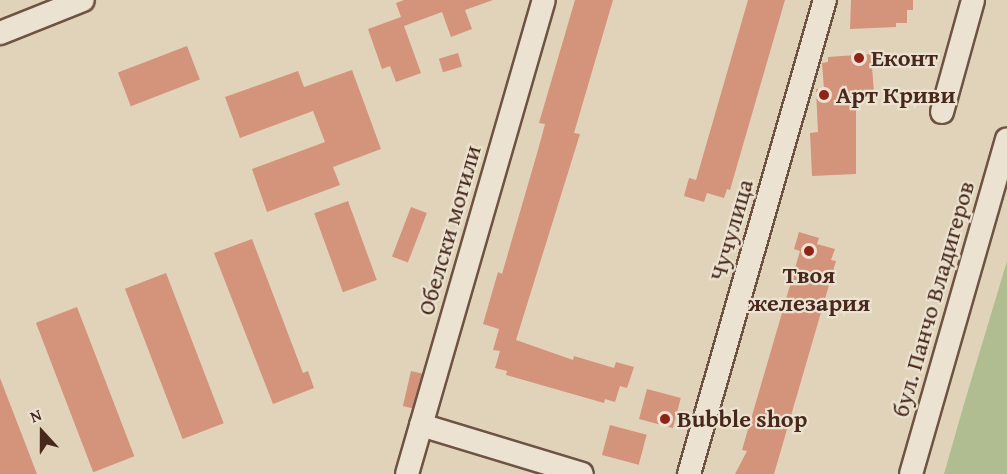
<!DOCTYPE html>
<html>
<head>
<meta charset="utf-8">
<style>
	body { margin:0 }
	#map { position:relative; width:1007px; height:474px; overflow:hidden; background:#e0d3b9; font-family:"Gentium Book Plus",serif }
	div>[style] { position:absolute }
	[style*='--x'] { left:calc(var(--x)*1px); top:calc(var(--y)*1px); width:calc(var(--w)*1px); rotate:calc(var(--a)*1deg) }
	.green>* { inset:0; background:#b0bd91 }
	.building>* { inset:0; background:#d4937b; transform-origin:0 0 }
	.roads { filter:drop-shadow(2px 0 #6e5342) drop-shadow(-2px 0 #6e5342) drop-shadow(0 2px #6e5342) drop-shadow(0 -2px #6e5342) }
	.minor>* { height:22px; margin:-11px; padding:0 11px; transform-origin:11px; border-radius:11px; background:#ebe2d2 }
	.dots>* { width:16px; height:16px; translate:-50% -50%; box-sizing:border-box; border:3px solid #ebe2d2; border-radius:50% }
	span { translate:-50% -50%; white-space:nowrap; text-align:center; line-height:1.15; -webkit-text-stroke:4.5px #ebe2d2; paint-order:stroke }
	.poi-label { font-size:24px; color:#48281a; font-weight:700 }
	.left { translate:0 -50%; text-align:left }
	.street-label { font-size:24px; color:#48281a }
	.north { position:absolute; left:12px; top:402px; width:60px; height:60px; -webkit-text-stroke:4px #ebe2d2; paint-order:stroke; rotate:339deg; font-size:16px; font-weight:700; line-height:24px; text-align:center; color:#48281a }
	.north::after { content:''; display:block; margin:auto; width:21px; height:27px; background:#48281a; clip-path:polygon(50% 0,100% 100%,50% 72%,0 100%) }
</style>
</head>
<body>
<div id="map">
	<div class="green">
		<i style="clip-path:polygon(1007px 261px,1007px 474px,944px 474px,964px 404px)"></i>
	</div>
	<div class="building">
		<i style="clip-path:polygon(404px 0,493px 0,465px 10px,472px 29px,451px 37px,442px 12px,404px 26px,421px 73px,396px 82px,390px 66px,382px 69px,368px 29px,401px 17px,396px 3px)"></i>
		<i style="clip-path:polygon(575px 0,613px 0,574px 133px,580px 134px,516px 340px,573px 360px,574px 356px,614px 368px,616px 362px,634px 367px,627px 388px,620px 386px,615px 402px,605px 399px,604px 403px,506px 375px,507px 371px,495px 368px,500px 351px,493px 350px,499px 329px,483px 324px,498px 272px,502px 274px,538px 150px,545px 124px,539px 123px)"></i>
		<i style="clip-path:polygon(748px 0,785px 0,730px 190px,727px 189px,724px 198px,707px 193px,704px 202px,684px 196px,689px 178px,696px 180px)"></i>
		<i style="clip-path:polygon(851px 0,913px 0,913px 10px,907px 10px,907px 23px,896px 23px,896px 27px,850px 29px)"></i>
		<i style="left:187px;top:46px;width:36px;height:74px;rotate:69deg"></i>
		<i style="left:458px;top:53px;width:14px;height:20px;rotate:73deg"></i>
		<i style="clip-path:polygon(871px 54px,874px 93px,856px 94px,856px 174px,812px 176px,810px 133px,818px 132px,816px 89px,824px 89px,822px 63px,828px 62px,828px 57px)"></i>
		<i style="clip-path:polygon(352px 70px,381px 149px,333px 167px,340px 185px,267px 212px,252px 169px,325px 142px,313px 111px,240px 138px,225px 97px,298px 71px,304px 87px)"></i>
		<i style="left:348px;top:201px;width:84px;height:36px;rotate:70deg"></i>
		<i style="left:411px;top:207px;width:17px;height:53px;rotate:21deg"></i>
		<i style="clip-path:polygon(799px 232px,819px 238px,817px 244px,835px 249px,831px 260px,836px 261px,774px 474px,735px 474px,747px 451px,742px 450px,800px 251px,794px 249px)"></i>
		<i style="clip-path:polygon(252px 239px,303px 373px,308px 371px,314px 388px,273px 404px,214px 253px)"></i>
		<i style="left:166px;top:273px;width:161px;height:44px;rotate:69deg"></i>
		<i style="left:77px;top:307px;width:160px;height:44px;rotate:69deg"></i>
		<i style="left:411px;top:371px;width:18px;height:36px;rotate:13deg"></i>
		<i style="clip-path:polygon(0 378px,37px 474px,0 474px)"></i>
		<i style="left:647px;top:389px;width:35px;height:31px;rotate:15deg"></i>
		<i style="left:610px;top:425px;width:38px;height:31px;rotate:15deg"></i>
	</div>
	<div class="roads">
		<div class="minor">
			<i style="--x:0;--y:33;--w:89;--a:-21.7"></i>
			<i style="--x:942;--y:112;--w:116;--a:-74.5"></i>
			<i style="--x:421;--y:425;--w:168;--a:16.9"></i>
			<i style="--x:407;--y:474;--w:493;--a:-73.9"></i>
			<i style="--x:689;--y:474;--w:493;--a:-74"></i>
			<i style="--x:911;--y:474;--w:348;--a:-74"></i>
		</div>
	</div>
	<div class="dots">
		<i style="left:859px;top:58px;background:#8f2418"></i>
		<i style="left:824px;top:95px;background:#8f2418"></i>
		<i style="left:809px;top:251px;background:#8f2418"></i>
		<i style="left:665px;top:419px;background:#8f2418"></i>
	</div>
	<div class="poi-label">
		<span class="left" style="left:871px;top:58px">Еконт</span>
		<span class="left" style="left:836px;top:95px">Арт Криви</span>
		<span style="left:809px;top:289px">Твоя<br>железария</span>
		<span class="left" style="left:677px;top:419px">Bubble shop</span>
	</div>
	<div class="street-label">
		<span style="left:449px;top:230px;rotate:-74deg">Обелски могили</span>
		<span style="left:731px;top:230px;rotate:-74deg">Чучулица</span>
		<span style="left:933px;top:299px;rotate:-74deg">бул. Панчо Владигеров</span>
	</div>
	<div class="north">N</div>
</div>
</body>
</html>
